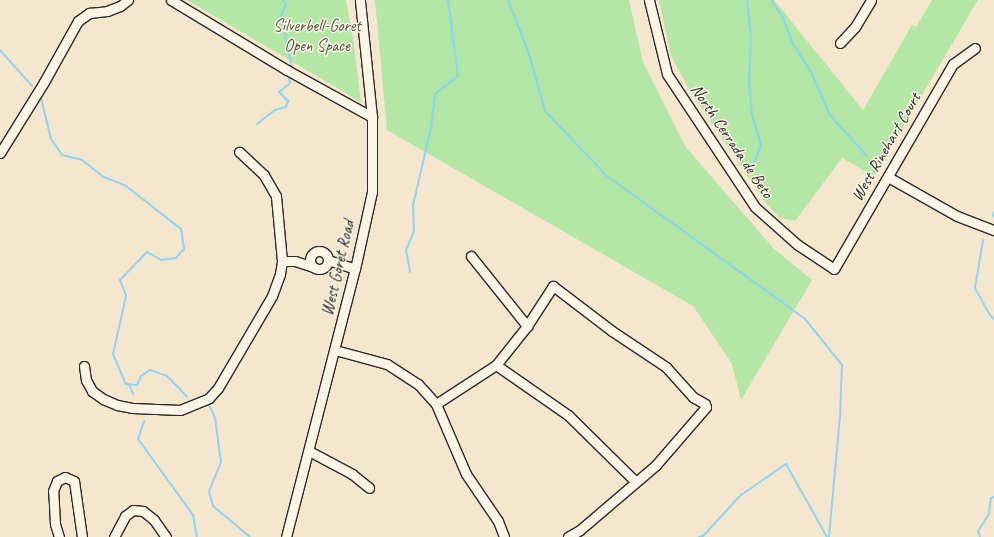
<!DOCTYPE html>
<html>
<head>
<meta charset="utf-8">
<style>
	body { margin:0 }
	#map { position:relative; width:994px; height:537px; overflow:hidden; background:#f4e7cd; font-family:Caveat,sans-serif }
	div>[style] { position:absolute }
	[style*='--x'] { left:calc(var(--x)*1px); top:calc(var(--y)*1px); width:calc(var(--w)*1px); rotate:calc(var(--a)*1deg) }
	.green>* { inset:0; background:#b4e6a6 }
	.stream>* { height:2px; margin:-1px; padding:0 1px; transform-origin:1px; border-radius:1px; background:#91d3f2 }
	.roads { filter:drop-shadow(1px 0 #2b2b2b) drop-shadow(-1px 0 #2b2b2b) drop-shadow(0 1px #2b2b2b) drop-shadow(0 -1px #2b2b2b) }
	.minor>* { height:9px; margin:-4.5px; padding:0 4.5px; transform-origin:4.5px; border-radius:4.5px; background:#fcf5e5 }
	.minor>.ring { margin:-4.5px; padding:0; box-sizing:content-box; background:none; border:9px solid #fcf5e5; border-radius:50% }
	span { translate:-50% -50%; white-space:nowrap; text-align:center; line-height:1.15; -webkit-text-stroke:3px #fcf5e5; paint-order:stroke }
	.park-label { font-size:17px; color:#4d5a4a }
	.street-label { font-size:17px; color:#2b2b2b }
</style>
</head>
<body>
<div id="map">
	<div class="green">
		<i style="clip-path:polygon(187px 0,346px 0,354px 45px,361px 102px)"></i>
		<i style="clip-path:polygon(375px 0,629px 0,643px 62px,685px 146px,774px 249px,812px 280px,741px 400px,732px 364px,693px 306px,387px 130px)"></i>
		<i style="clip-path:polygon(659px 0,774px 0,863px 110px,912px 25px,916px 27px,932px 0,978px 0,874px 176px,842px 158px,795px 221px,780px 218px,765px 202px,690px 91px,671px 56px)"></i>
	</div>
	<div class="stream">
		<i style="--x:283;--y:0;--w:5;--a:53"></i>
		<i style="--x:286;--y:4;--w:13;--a:113"></i>
		<i style="--x:281;--y:16;--w:53;--a:78.1"></i>
		<i style="--x:508;--y:0;--w:58;--a:68.7"></i>
		<i style="--x:529;--y:54;--w:59;--a:74.3"></i>
		<i style="--x:545;--y:111;--w:90;--a:46.4"></i>
		<i style="--x:607;--y:176;--w:244;--a:35.8"></i>
		<i style="--x:805;--y:319;--w:59;--a:51.2"></i>
		<i style="--x:842;--y:365;--w:51;--a:92.2"></i>
		<i style="--x:840;--y:416;--w:121;--a:95.2"></i>
		<i style="--x:747;--y:0;--w:36;--a:84"></i>
		<i style="--x:751;--y:36;--w:46;--a:92.5"></i>
		<i style="--x:749;--y:82;--w:32;--a:85"></i>
		<i style="--x:752;--y:114;--w:32;--a:74"></i>
		<i style="--x:761;--y:145;--w:29;--a:112"></i>
		<i style="--x:771;--y:0;--w:22;--a:56"></i>
		<i style="--x:783;--y:18;--w:28;--a:69"></i>
		<i style="--x:793;--y:44;--w:31;--a:57"></i>
		<i style="--x:810;--y:70;--w:49;--a:66"></i>
		<i style="--x:830;--y:115;--w:54;--a:48"></i>
		<i style="--x:0;--y:50;--w:48;--a:48.4"></i>
		<i style="--x:41;--y:98;--w:42;--a:76.3"></i>
		<i style="--x:51;--y:139;--w:19;--a:55"></i>
		<i style="--x:62;--y:155;--w:21;--a:14"></i>
		<i style="--x:82;--y:160;--w:28;--a:38"></i>
		<i style="--x:104;--y:177;--w:24;--a:22"></i>
		<i style="--x:126;--y:186;--w:70;--a:38"></i>
		<i style="--x:181;--y:229;--w:20;--a:81"></i>
		<i style="--x:184;--y:249;--w:12;--a:132"></i>
		<i style="--x:176;--y:258;--w:15;--a:172"></i>
		<i style="--x:161;--y:260;--w:16;--a:-150"></i>
		<i style="--x:147;--y:252;--w:39;--a:134"></i>
		<i style="--x:120;--y:280;--w:17;--a:69"></i>
		<i style="--x:126;--y:296;--w:59;--a:102.6"></i>
		<i style="--x:113;--y:354;--w:33;--a:67"></i>
		<i style="--x:126;--y:384;--w:11;--a:5"></i>
		<i style="--x:137;--y:385;--w:10;--a:-66"></i>
		<i style="--x:141;--y:376;--w:11;--a:-34"></i>
		<i style="--x:150;--y:370;--w:18;--a:19"></i>
		<i style="--x:167;--y:376;--w:29;--a:46"></i>
		<i style="--x:257;--y:124;--w:23;--a:-38"></i>
		<i style="--x:275;--y:110;--w:11;--a:-15"></i>
		<i style="--x:286;--y:107;--w:6;--a:-72"></i>
		<i style="--x:288;--y:101;--w:13;--a:-135"></i>
		<i style="--x:279;--y:92;--w:14;--a:-39"></i>
		<i style="--x:290;--y:83;--w:5;--a:-101"></i>
		<i style="--x:993;--y:216;--w:4;--a:-76"></i>
		<i style="--x:983;--y:240;--w:49;--a:99.5"></i>
		<i style="--x:975;--y:288;--w:31;--a:61"></i>
		<i style="--x:990;--y:315;--w:6;--a:45"></i>
		<i style="--x:410;--y:272;--w:22;--a:-100"></i>
		<i style="--x:406;--y:250;--w:21;--a:-67"></i>
		<i style="--x:414;--y:231;--w:26;--a:-92"></i>
		<i style="--x:413;--y:205;--w:79;--a:-76.8"></i>
		<i style="--x:431;--y:128;--w:34;--a:-83"></i>
		<i style="--x:435;--y:94;--w:29;--a:-38"></i>
		<i style="--x:458;--y:76;--w:77;--a:-97.5"></i>
		<i style="--x:129;--y:384;--w:11;--a:68"></i>
		<i style="--x:209;--y:405;--w:14;--a:65"></i>
		<i style="--x:215;--y:418;--w:44;--a:82.2"></i>
		<i style="--x:221;--y:462;--w:31;--a:112"></i>
		<i style="--x:209;--y:491;--w:16;--a:75"></i>
		<i style="--x:213;--y:506;--w:48;--a:40"></i>
		<i style="--x:144;--y:421;--w:19;--a:108"></i>
		<i style="--x:138;--y:439;--w:94;--a:54.1"></i>
		<i style="--x:193;--y:515;--w:22;--a:80"></i>
		<i style="--x:699;--y:537;--w:4;--a:-14"></i>
		<i style="--x:703;--y:536;--w:56;--a:-47.2"></i>
		<i style="--x:741;--y:495;--w:55;--a:-34.6"></i>
		<i style="--x:786;--y:464;--w:84;--a:60.7"></i>
		<i style="--x:980;--y:537;--w:6;--a:-108"></i>
		<i style="--x:978;--y:531;--w:20;--a:-57"></i>
		<i style="--x:989;--y:514;--w:16;--a:-83"></i>
		<i style="--x:991;--y:498;--w:3;--a:-18"></i>
	</div>
	<div class="roads">
		<div class="minor">
			<i style="--x:171;--y:0;--w:135;--a:31.1"></i>
			<i style="--x:287;--y:70;--w:97;--a:28.9"></i>
			<i style="--x:649;--y:0;--w:76;--a:76.3"></i>
			<i style="--x:667;--y:74;--w:159;--a:56.5"></i>
			<i style="--x:755;--y:207;--w:57;--a:41.5"></i>
			<i style="--x:798;--y:245;--w:43;--a:33.7"></i>
			<i style="--x:834;--y:269;--w:237;--a:-59.9"></i>
			<i style="--x:953;--y:64;--w:27;--a:-36"></i>
			<i style="--x:840;--y:43;--w:22;--a:-47"></i>
			<i style="--x:855;--y:27;--w:31;--a:-59"></i>
			<i style="--x:0;--y:153;--w:84;--a:-58.2"></i>
			<i style="--x:44;--y:82;--w:70;--a:-60.9"></i>
			<i style="--x:78;--y:21;--w:14;--a:-36"></i>
			<i style="--x:89;--y:13;--w:18;--a:-6"></i>
			<i style="--x:107;--y:11;--w:14;--a:-21"></i>
			<i style="--x:120;--y:6;--w:10;--a:-37"></i>
			<i style="--x:888;--y:177;--w:79;--a:29.5"></i>
			<i style="--x:957;--y:216;--w:40;--a:21"></i>
			<i class="ring" style="left:310px;top:251px;width:9px;height:9px"></i>
			<i style="--x:471;--y:256;--w:90;--a:51.3"></i>
			<i style="--x:328;--y:260;--w:28;--a:18"></i>
			<i style="--x:282;--y:261;--w:13;--a:0"></i>
			<i style="--x:295;--y:261;--w:20;--a:18"></i>
			<i style="--x:335;--y:350;--w:54;--a:15.1"></i>
			<i style="--x:387;--y:364;--w:37;--a:33"></i>
			<i style="--x:418;--y:384;--w:27;--a:48"></i>
			<i style="--x:436;--y:404;--w:76;--a:66.8"></i>
			<i style="--x:466;--y:474;--w:57;--a:55.8"></i>
			<i style="--x:498;--y:521;--w:17;--a:69"></i>
			<i style="--x:496;--y:365;--w:88;--a:34.8"></i>
			<i style="--x:568;--y:415;--w:95;--a:44.6"></i>
			<i style="--x:84;--y:366;--w:14;--a:82"></i>
			<i style="--x:86;--y:380;--w:13;--a:61"></i>
			<i style="--x:92;--y:391;--w:14;--a:36"></i>
			<i style="--x:103;--y:399;--w:15;--a:23"></i>
			<i style="--x:117;--y:405;--w:15;--a:11"></i>
			<i style="--x:132;--y:408;--w:48;--a:2.4"></i>
			<i style="--x:180;--y:410;--w:31;--a:-22"></i>
			<i style="--x:209;--y:398;--w:13;--a:-48"></i>
			<i style="--x:218;--y:388;--w:107;--a:-59.6"></i>
			<i style="--x:272;--y:296;--w:23;--a:-70"></i>
			<i style="--x:280;--y:274;--w:13;--a:-81"></i>
			<i style="--x:282;--y:261;--w:65;--a:-95.3"></i>
			<i style="--x:276;--y:196;--w:24;--a:-120"></i>
			<i style="--x:264;--y:175;--w:34;--a:-137"></i>
			<i style="--x:436;--y:404;--w:72;--a:-33"></i>
			<i style="--x:496;--y:365;--w:50;--a:-51.5"></i>
			<i style="--x:527;--y:326;--w:48;--a:-57"></i>
			<i style="--x:553;--y:286;--w:74;--a:37.3"></i>
			<i style="--x:612;--y:331;--w:65;--a:33.7"></i>
			<i style="--x:666;--y:367;--w:40;--a:48"></i>
			<i style="--x:693;--y:397;--w:14;--a:30"></i>
			<i style="--x:705;--y:404;--w:3;--a:72"></i>
			<i style="--x:706;--y:407;--w:77;--a:130.8"></i>
			<i style="--x:656;--y:465;--w:100;--a:139.5"></i>
			<i style="--x:580;--y:530;--w:14;--a:150"></i>
			<i style="--x:309;--y:451;--w:49;--a:28.1"></i>
			<i style="--x:352;--y:474;--w:22;--a:39"></i>
			<i style="--x:59;--y:537;--w:14;--a:-107"></i>
			<i style="--x:55;--y:524;--w:33;--a:-93"></i>
			<i style="--x:53;--y:491;--w:11;--a:-68"></i>
			<i style="--x:57;--y:481;--w:9;--a:-27"></i>
			<i style="--x:65;--y:477;--w:10;--a:24"></i>
			<i style="--x:74;--y:481;--w:57;--a:81.9"></i>
			<i style="--x:114;--y:537;--w:24;--a:-62"></i>
			<i style="--x:125;--y:516;--w:10;--a:-37"></i>
			<i style="--x:133;--y:510;--w:10;--a:6"></i>
			<i style="--x:143;--y:511;--w:14;--a:39"></i>
			<i style="--x:154;--y:520;--w:21;--a:55"></i>
			<i style="--x:286;--y:537;--w:277;--a:-75.6"></i>
			<i style="--x:355;--y:269;--w:79;--a:-77.6"></i>
			<i style="--x:372;--y:192;--w:75;--a:-90"></i>
			<i style="--x:372;--y:117;--w:118;--a:-95.9"></i>
		</div>
	</div>
	<div class="park-label">
		<span style="left:317px;top:36px">Silverbell-Goret<br>Open Space</span>
	</div>
	<div class="street-label">
		<span style="left:732px;top:141px;rotate:56deg">North Cerrada de Beto</span>
		<span style="left:886px;top:147px;rotate:-60deg">West Rinehart Court</span>
		<span style="left:338px;top:268px;rotate:-77deg">West Goret Road</span>
	</div>
</div>
</body>
</html>
